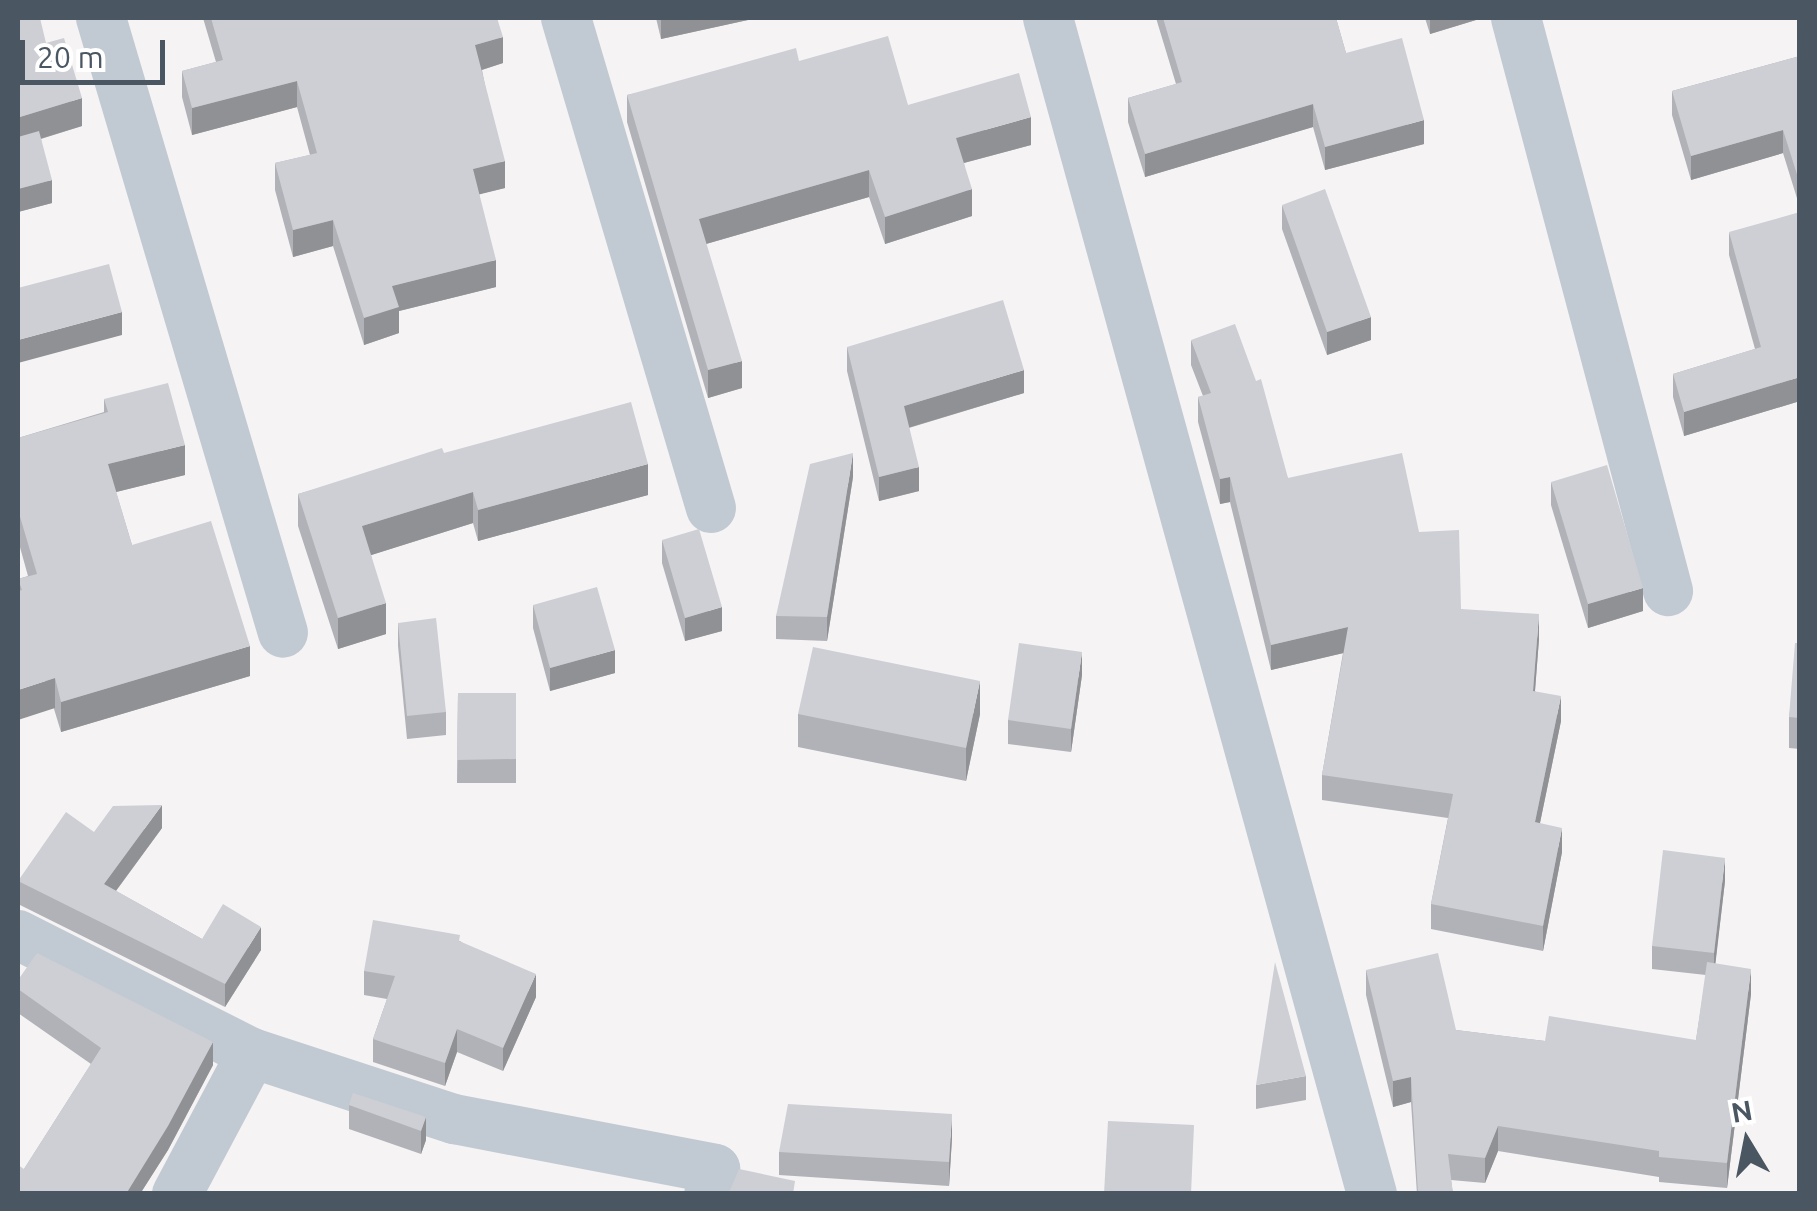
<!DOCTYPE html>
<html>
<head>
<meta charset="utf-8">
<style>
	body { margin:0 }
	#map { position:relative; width:1817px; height:1211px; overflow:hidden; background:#f5f3f3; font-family:Ubuntu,sans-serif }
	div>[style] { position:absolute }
	.minor>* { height:50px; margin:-25px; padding:0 25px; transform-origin:25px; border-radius:25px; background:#c1cad2 }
	.wall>* { inset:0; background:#b0b2b7 }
	.shaded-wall>* { inset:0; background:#909195 }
	.building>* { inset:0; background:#cdcfd5 }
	span { translate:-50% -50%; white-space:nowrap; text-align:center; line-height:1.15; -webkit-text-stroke:9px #fff; paint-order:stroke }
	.frame { position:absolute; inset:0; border:20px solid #4a5661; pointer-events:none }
	.north { position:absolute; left:1697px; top:1091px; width:100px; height:100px; -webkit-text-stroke:8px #fff; paint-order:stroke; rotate:350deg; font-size:28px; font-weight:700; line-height:40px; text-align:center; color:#4a5661 }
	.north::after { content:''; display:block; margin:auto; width:35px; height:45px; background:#4a5661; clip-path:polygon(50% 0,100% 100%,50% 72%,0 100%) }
	.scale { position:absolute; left:20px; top:40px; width:145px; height:45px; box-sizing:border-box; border:5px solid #4a5661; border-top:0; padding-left:12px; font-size:30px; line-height:35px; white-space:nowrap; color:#4a5661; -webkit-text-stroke:8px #fff; paint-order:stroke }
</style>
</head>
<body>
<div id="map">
	<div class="minor">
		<i style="left:101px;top:18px;width:641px;rotate:73.51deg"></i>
		<i style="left:566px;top:18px;width:511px;rotate:73.52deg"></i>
		<i style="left:1048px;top:18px;width:1220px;rotate:74.6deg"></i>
		<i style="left:1516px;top:18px;width:593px;rotate:75.14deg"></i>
		<i style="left:18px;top:935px;width:262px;rotate:26.8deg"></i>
		<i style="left:252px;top:1053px;width:160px;rotate:118deg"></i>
		<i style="left:252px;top:1053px;width:213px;rotate:18.1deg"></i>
		<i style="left:454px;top:1119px;width:266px;rotate:10.8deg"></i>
		<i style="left:715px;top:1169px;width:26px;rotate:103deg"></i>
	</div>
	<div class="wall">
		<i style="clip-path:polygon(18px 18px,46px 43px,82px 126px,41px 139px,52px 203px,18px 212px)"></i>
		<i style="clip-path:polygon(203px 18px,497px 18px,503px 63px,482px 70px,505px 188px,479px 194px,496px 287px,399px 311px,399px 333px,364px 345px,333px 246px,293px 257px,275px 190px,275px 163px,310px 155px,297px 107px,192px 135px,182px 97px,182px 71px,216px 62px)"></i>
		<i style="clip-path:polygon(656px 18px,757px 18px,661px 39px)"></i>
		<i style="clip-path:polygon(1156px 18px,1336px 18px,1346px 53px,1424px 144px,1325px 170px,1313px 127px,1145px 177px,1128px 122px,1128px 98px,1176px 84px)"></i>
		<i style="clip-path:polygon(1425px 18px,1476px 18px,1476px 20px,1430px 34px)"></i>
		<i style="clip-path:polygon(1800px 56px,1800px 208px,1783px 153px,1691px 180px,1672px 115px,1672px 91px)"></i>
		<i style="clip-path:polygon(799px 61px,908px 105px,1031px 145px,964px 163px,972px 216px,885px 244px,869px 197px,706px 244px,742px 388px,708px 398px,627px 122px,627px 95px)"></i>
		<i style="clip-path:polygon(1282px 205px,1371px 340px,1327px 355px,1282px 229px)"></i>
		<i style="clip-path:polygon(1729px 232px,1800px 401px,1684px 436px,1673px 397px,1673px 374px,1755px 349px,1729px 255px)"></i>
		<i style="clip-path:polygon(1191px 340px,1288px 478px,1419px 532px,1461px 609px,1539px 639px,1535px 691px,1561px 721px,1540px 823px,1562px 852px,1543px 951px,1431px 929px,1431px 904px,1448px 818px,1322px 800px,1322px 775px,1343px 653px,1271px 670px,1230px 502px,1220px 504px,1198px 422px,1198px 397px,1203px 396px,1191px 365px)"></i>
		<i style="clip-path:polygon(847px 347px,1024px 393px,909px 428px,919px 491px,879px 501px,847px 371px)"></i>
		<i style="clip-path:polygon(104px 399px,185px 475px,116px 492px,132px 545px,250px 676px,61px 732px,18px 590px,18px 579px,28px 576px,18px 540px,18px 438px,104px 412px)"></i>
		<i style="clip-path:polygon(444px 453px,648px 495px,478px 541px,473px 523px,371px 555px,386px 634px,338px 649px,298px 526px,298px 494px)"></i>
		<i style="clip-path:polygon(853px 477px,827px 641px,776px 639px,776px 616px)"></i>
		<i style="clip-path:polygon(1551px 482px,1643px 611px,1588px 628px,1551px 505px)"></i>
		<i style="clip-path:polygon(662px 540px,722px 631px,685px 641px,662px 563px)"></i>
		<i style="clip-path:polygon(533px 605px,615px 673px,550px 691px,533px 628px)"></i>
		<i style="clip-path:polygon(398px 623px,446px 712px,446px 735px,407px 739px,398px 646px)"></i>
		<i style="clip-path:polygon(1800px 643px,1800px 749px,1789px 748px,1789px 717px)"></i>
		<i style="clip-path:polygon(1082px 675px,1071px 752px,1008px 744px,1008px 720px)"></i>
		<i style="clip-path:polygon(458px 693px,516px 693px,516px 783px,457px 783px)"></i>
		<i style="clip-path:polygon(798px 714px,980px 714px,966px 781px,798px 747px)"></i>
		<i style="clip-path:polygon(162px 828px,116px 891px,202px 939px,261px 950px,225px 1007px,18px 904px,18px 881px,94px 832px)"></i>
		<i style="clip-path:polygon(1725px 881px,1715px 964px,1751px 994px,1727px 1188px,1659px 1182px,1659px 1177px,1498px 1151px,1485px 1183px,1451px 1180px,1453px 1194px,1417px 1194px,1411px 1102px,1393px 1107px,1366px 995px,1366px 970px,1456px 1030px,1545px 1041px,1696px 1040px,1706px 975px,1652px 969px,1652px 946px)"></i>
		<i style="clip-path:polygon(460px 941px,536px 997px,503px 1071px,457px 1052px,445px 1086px,373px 1062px,373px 1039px,387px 999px,364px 995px,364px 971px)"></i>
		<i style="clip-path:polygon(18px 980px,213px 1065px,168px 1150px,140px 1194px,18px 1194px,24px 1169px,91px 1064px,18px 1013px)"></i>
		<i style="clip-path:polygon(1306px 1076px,1306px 1100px,1256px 1109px,1256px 1085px)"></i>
		<i style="clip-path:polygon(349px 1105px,426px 1117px,426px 1140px,421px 1154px,349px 1129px)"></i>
		<i style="clip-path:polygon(952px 1138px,949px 1186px,779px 1175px,779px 1152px)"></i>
	</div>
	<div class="shaded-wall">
		<i style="clip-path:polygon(661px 18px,757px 18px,661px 39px)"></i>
		<i style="clip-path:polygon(1430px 18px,1476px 18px,1476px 20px,1430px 34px)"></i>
		<i style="clip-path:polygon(503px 37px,503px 63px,475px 72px,475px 45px)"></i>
		<i style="clip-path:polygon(297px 81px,297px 107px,192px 135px,192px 108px)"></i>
		<i style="clip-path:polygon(82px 98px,82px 126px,20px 145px,20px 117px)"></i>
		<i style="clip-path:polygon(1313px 104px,1313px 127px,1145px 177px,1145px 154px)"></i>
		<i style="clip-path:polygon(1031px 117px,1031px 145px,956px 165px,956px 138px)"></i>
		<i style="clip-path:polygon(1424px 120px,1424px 144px,1325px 170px,1325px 147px)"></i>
		<i style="clip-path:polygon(1783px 130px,1783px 153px,1691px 180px,1691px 156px)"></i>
		<i style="clip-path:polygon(505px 161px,505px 188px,473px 196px,473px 169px)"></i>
		<i style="clip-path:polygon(869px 170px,869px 197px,699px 246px,699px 219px)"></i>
		<i style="clip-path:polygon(52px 180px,52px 203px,18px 212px,18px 189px)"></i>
		<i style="clip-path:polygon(972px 189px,972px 216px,885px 244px,885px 217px)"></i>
		<i style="clip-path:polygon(333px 220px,333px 246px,293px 257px,293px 230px)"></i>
		<i style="clip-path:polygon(496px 260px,496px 287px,399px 311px,399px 333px,364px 345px,364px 318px,392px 286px)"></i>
		<i style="clip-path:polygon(122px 312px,122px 335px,18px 363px,18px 340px)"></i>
		<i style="clip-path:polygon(1371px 317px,1371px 340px,1327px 355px,1327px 332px)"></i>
		<i style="clip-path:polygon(742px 361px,742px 388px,708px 398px,708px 370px)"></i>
		<i style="clip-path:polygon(1024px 370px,1024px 393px,904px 429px,904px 406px)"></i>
		<i style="clip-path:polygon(1800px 377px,1800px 401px,1684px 436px,1684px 412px)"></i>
		<i style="clip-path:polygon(185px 445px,185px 475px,108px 494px,108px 464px)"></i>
		<i style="clip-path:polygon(853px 453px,853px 477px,827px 641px,827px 617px)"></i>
		<i style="clip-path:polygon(648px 464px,648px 495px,478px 541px,478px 510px)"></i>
		<i style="clip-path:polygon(919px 467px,919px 491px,879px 501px,879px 477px)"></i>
		<i style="clip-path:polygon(1230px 477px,1230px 502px,1220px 504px,1220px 479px)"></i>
		<i style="clip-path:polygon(473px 492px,473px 523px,362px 558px,362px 526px)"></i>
		<i style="clip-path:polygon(1643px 588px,1643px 611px,1588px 628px,1588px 604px)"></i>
		<i style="clip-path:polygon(386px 603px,386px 634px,338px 649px,338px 618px)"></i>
		<i style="clip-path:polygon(722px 607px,722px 631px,685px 641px,685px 618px)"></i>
		<i style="clip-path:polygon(1539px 614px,1539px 639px,1533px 716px,1533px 691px)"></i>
		<i style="clip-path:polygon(1348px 627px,1348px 652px,1271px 670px,1271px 645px)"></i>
		<i style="clip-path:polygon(250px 646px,250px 676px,61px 732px,61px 702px)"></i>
		<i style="clip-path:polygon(615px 650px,615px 673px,550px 691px,550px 668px)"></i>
		<i style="clip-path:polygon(1082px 652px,1082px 675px,1071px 752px,1071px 729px)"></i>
		<i style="clip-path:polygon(55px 678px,55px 708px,18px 720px,18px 690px)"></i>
		<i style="clip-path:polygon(980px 681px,980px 714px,966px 781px,966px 748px)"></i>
		<i style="clip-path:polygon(1561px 696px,1561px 721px,1535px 847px,1535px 822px)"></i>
		<i style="clip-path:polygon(162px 805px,162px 828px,104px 907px,104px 884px)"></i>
		<i style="clip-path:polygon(1562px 828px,1562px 852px,1543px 951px,1543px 926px)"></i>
		<i style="clip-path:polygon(1725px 858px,1725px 881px,1714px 976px,1714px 953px)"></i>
		<i style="clip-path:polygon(261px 927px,261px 950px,225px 1007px,225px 984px)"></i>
		<i style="clip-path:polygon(1751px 969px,1751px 994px,1727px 1188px,1727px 1163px)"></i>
		<i style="clip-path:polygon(536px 974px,536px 997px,503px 1071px,503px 1048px)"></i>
		<i style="clip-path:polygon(457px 1029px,457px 1052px,445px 1086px,445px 1063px)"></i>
		<i style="clip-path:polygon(213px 1042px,213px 1065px,168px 1150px,140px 1194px,126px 1194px)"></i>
		<i style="clip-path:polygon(1411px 1077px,1411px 1102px,1393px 1107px,1393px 1081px)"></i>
		<i style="clip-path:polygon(952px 1114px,952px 1138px,949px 1186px,949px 1162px)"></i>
		<i style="clip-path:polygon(426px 1117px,426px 1140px,421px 1154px,421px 1131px)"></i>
		<i style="clip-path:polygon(1498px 1126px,1498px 1151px,1485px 1183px,1485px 1158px)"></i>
	</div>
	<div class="building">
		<i style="clip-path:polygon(18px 18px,40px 18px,46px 43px,64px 38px,82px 98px,20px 117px,18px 109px)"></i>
		<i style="clip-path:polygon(211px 18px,497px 18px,503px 37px,475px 45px,505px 161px,473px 169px,496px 260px,392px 286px,399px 307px,364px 318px,333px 220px,293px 230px,275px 163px,317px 153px,297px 81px,192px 108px,182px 71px,223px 60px)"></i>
		<i style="clip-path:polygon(1163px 18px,1336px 18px,1346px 53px,1402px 38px,1424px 120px,1325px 147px,1313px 104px,1145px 154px,1128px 98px,1182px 82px)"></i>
		<i style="clip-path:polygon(888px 36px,908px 105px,1019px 73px,1031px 117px,956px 138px,972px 189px,885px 217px,869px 170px,699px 219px,742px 361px,708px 370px,627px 95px,796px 48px,799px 61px)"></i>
		<i style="clip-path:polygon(1800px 56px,1800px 184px,1783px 130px,1691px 156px,1672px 91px)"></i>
		<i style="clip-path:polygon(39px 131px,52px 180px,18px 189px,18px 137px)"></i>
		<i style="clip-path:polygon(1325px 189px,1371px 317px,1327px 332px,1282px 205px)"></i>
		<i style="clip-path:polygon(1800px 212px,1800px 377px,1684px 412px,1673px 374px,1761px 347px,1729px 232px)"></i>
		<i style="clip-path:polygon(109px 264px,122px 312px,18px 340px,18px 288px)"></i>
		<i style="clip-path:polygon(1003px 300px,1024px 370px,904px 406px,919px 467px,879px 477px,847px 347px)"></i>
		<i style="clip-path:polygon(1235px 324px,1256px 381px,1261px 379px,1288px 478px,1402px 453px,1419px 532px,1459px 530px,1461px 609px,1539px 614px,1533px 691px,1561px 696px,1535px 822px,1562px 828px,1543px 926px,1431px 904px,1453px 794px,1322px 775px,1348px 627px,1271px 645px,1230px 477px,1220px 479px,1198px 397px,1211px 393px,1191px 340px)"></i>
		<i style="clip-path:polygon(168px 383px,185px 445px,108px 464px,132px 545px,211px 521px,250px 646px,61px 702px,55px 678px,18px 690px,18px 591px,22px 590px,18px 579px,37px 574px,18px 510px,18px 438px,108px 412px,104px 399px)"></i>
		<i style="clip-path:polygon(631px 402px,648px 464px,478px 510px,473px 492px,362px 526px,386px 603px,338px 618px,298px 494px,442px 448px,444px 453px)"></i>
		<i style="clip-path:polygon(853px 453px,827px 617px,776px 616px,810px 464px)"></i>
		<i style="clip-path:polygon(1607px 465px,1643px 588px,1588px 604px,1551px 482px)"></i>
		<i style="clip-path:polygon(699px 529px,722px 607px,685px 618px,662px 540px)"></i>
		<i style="clip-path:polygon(597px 587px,615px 650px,550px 668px,533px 605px)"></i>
		<i style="clip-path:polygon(436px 618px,446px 712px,407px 716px,398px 623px)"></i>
		<i style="clip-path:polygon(1019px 643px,1082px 652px,1071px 729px,1008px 720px)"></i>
		<i style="clip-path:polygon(1795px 643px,1800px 643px,1800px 718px,1789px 717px)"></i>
		<i style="clip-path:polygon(813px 647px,980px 681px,966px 748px,798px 714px)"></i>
		<i style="clip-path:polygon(458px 693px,516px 693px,516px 759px,457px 760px)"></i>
		<i style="clip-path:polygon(162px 805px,104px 884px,202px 939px,223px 904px,261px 927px,225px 984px,18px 881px,66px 812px,94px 832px,113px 806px)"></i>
		<i style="clip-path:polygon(1663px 850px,1725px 858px,1714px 953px,1652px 946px)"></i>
		<i style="clip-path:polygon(373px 920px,460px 935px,459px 941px,536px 974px,503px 1048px,457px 1029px,445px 1063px,373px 1039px,395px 976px,364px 971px)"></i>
		<i style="clip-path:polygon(37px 953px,213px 1042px,168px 1126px,126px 1194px,18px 1194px,18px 1165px,24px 1169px,101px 1048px,18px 989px,18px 980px)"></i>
		<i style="clip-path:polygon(1438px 953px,1456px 1030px,1545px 1041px,1549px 1016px,1696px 1040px,1707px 962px,1751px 969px,1727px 1163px,1659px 1157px,1659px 1151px,1498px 1126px,1485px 1158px,1448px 1154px,1453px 1194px,1418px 1194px,1411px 1077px,1393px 1081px,1366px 970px)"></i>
		<i style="clip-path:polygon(1275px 962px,1306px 1076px,1256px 1085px)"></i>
		<i style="clip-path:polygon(353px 1093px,426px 1117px,421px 1131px,349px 1105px)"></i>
		<i style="clip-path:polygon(788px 1104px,952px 1114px,949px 1162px,779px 1152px)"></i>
		<i style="clip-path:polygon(1108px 1121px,1194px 1125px,1191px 1194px,1104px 1194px)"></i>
		<i style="clip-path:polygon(739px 1169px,795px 1181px,793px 1194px,725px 1194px,730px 1190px)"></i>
	</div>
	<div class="frame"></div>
	<div class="north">N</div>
	<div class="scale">20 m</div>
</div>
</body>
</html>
